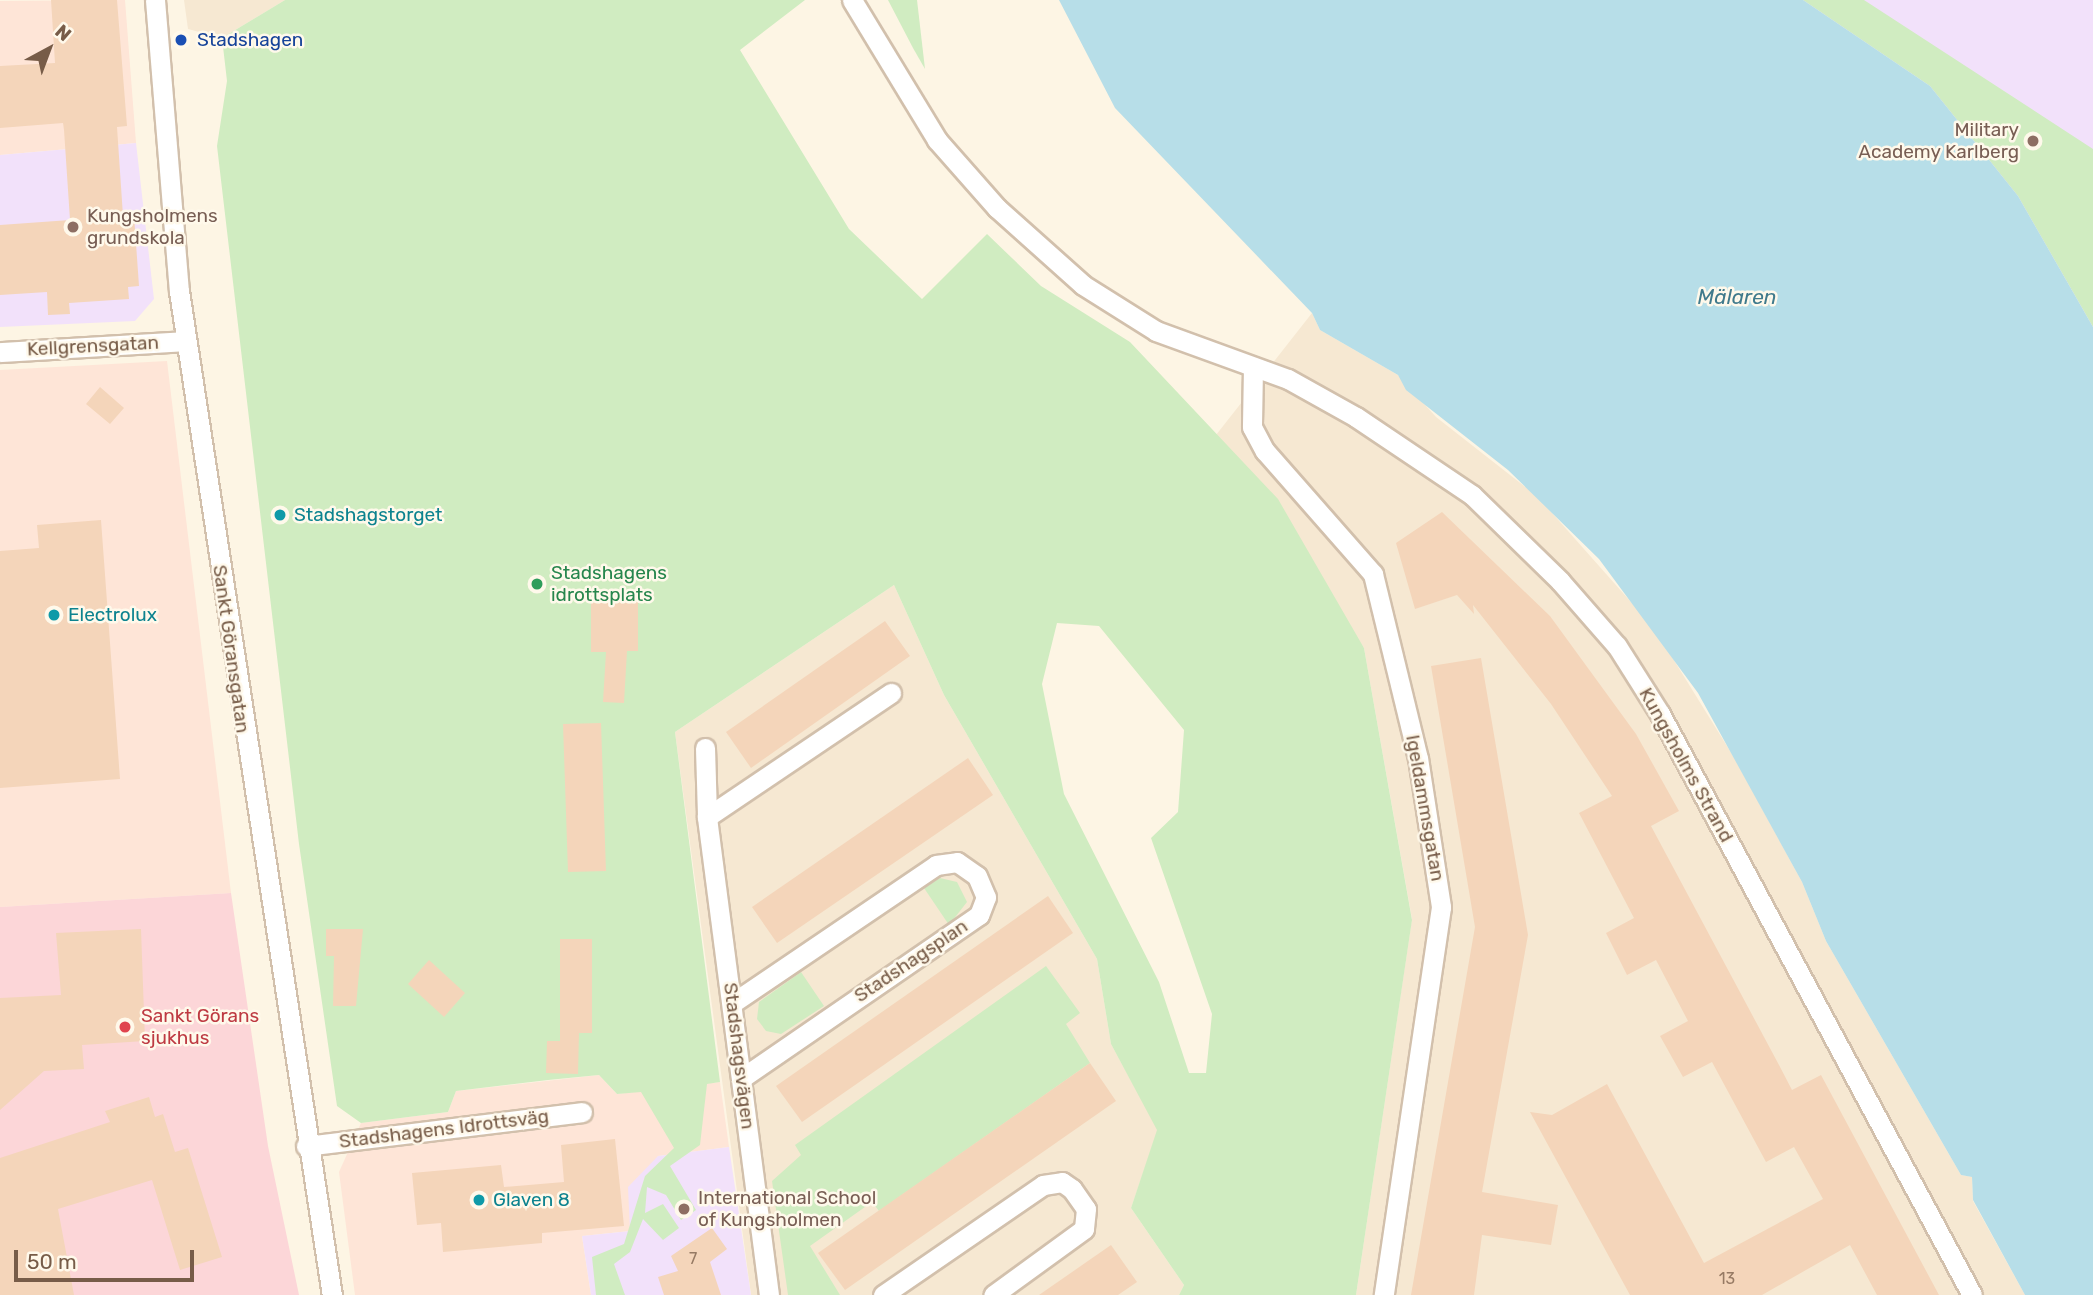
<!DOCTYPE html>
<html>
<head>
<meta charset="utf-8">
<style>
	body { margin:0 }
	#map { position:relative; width:2093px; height:1295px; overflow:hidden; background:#fdf5e4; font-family:Rubik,sans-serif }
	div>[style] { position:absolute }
	.residential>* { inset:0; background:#f6e8d2 }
	.commercial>* { inset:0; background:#fee5d7 }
	.education>* { inset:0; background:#f2e1fa }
	.medical>* { inset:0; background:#fcd6d8 }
	.green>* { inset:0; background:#d0ecc1 }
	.water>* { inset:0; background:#b7dee8 }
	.building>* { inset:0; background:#f4d5ba }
	.roads { filter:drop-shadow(2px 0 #d2c0ac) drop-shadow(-2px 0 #d2c0ac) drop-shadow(0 2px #d2c0ac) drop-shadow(0 -2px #d2c0ac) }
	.minor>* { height:19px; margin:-9.5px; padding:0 9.5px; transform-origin:9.5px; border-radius:9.5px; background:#fff }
	.dots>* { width:19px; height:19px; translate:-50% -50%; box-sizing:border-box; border:4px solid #fff9eb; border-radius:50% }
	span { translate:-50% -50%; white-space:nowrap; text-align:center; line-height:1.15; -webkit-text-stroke:5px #fff9eb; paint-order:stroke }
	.number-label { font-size:16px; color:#967a64 }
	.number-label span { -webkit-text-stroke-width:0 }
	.transit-label { font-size:19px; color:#164399 }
	.left { translate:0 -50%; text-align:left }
	.education-label { font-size:19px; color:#785e54 }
	.right { translate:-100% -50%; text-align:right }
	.street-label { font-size:19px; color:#775c48 }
	.culture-label { font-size:19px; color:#0d838f }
	.leisure-label { font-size:19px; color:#27864d }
	.health-label { font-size:19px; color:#be3a42 }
	.water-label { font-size:21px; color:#407a8c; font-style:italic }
	.north { position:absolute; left:14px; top:14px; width:70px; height:70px; -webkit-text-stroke:5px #fff9eb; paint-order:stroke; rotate:41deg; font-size:19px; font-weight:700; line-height:28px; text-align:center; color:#775c48 }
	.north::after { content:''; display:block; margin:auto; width:24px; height:32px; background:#775c48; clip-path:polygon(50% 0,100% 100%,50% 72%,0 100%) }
	.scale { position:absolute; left:14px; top:1250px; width:180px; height:32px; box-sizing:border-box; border:4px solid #775c48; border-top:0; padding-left:9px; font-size:21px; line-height:24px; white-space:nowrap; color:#775c48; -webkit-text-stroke:5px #fff9eb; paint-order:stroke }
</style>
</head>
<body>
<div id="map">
	<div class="residential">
		<i style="clip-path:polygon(184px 0,285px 0,222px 38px,188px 29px)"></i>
		<i style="clip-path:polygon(1312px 313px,1320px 330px,1398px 375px,1436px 417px,1537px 496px,1654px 628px,1735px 759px,1802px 882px,1826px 941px,1961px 1175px,1972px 1177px,1973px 1201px,2025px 1295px,1356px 1295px,1412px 919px,1364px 648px,1216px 435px)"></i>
		<i style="clip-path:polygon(894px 585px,944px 695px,1097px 959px,1111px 1044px,1158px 1130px,1131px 1208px,1184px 1285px,1179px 1295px,751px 1295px,675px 732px)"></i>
	</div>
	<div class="commercial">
		<i style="clip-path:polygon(125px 0,136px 143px,0 155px,0 1px)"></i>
		<i style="clip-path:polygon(167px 361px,231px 893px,0 907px,0 370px)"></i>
		<i style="clip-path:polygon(599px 1075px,617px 1094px,720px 1082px,729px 1147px,658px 1156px,630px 1231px,582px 1236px,591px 1295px,355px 1295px,339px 1172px,361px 1123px,448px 1112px,456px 1091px)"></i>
	</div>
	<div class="education">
		<i style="clip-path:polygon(1803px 0,2093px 0,2093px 327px,2018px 196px,1930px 86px)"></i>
		<i style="clip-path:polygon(136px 143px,154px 299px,135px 321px,0 327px,0 155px)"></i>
		<i style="clip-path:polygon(729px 1147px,751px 1295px,591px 1295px,582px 1236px,630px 1231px,628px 1187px,658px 1156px)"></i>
	</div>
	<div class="medical">
		<i style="clip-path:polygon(231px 893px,268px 1146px,299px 1295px,0 1295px,0 907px)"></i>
	</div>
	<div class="green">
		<i style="clip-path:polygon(evenodd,285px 0,805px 0,740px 50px,849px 229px,922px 299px,987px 234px,1041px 286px,1130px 342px,1278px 499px,1364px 648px,1412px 920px,1356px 1295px,1179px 1295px,1184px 1285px,1131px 1208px,1157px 1130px,1111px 1044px,1097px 959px,944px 695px,894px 585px,675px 732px,720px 1082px,707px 1084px,700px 1145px,670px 1166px,696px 1210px,681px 1220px,666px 1195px,647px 1187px,645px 1213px,663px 1204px,679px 1228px,663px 1240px,643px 1219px,630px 1252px,614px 1264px,625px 1295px,596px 1295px,592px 1257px,624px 1244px,645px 1176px,674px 1148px,641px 1092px,617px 1094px,599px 1075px,548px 1080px,456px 1091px,448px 1112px,361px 1123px,337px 1106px,299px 844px,217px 146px,227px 81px,222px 38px,285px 0,1057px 623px,1099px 626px,1184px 730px,1178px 812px,1151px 838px,1212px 1014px,1206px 1073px,1189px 1073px,1159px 982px,1064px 794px,1042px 684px,1057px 623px)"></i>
		<i style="clip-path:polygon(888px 0,917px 0,925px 69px,913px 48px)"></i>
		<i style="clip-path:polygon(1803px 0,1864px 0,2093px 149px,2093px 327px,2018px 196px,1930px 86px)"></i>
		<i style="clip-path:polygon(940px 878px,957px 882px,967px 902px,949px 925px,924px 888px)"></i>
		<i style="clip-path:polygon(1046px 966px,1080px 1013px,1066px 1024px,1090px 1063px,879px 1211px,872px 1202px,810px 1246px,840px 1295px,788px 1295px,772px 1181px,801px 1155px,795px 1145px)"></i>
		<i style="clip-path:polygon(801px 972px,824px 1006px,781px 1034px,766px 1031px,757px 1019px,759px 1002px)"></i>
	</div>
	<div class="water">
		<i style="clip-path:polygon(1059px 0,1803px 0,1930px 86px,2018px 196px,2093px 327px,2093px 1295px,2025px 1295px,1973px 1200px,1972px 1177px,1961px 1175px,1826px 941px,1802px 882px,1698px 693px,1599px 559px,1508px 470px,1406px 390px,1398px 375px,1320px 330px,1312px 313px,1115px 108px)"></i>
	</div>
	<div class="building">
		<i style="clip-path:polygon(51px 0,117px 0,127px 126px,117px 127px,123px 216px,134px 215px,139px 286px,128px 287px,129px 299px,69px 303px,70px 314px,48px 315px,47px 292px,0 295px,0 225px,70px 220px,64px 130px,63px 123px,0 128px,0 66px,55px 63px)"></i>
		<i style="clip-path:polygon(100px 387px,124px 408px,110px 424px,86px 404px)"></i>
		<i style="clip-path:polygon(1442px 512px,1550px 616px,1636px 734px,1679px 811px,1651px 826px,1779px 1065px,1792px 1090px,1821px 1075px,1939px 1295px,1877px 1295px,1850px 1245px,1762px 1295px,1630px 1295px,1530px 1112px,1552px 1115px,1607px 1084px,1704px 1263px,1823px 1199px,1794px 1147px,1766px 1162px,1712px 1062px,1683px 1077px,1660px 1036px,1688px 1021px,1656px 960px,1627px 975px,1606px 933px,1634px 918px,1579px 813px,1612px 796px,1551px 704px,1473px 605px,1474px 614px,1457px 595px,1415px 609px,1396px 543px)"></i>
		<i style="clip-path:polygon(101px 520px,120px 779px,0 788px,0 551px,39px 548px,37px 525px)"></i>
		<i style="clip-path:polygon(591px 598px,638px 598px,638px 651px,627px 651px,624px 703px,603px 702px,606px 652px,591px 652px)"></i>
		<i style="clip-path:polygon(885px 621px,910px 656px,751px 768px,726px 732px)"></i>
		<i style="clip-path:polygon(1481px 658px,1528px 935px,1482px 1192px,1558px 1205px,1551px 1245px,1482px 1235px,1474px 1295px,1411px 1295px,1475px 927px,1431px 666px)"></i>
		<i style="clip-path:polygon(601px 723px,606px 871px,568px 872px,563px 724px)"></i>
		<i style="clip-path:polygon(968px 758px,993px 795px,777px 943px,752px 907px)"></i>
		<i style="clip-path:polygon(1048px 896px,1073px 933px,802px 1122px,776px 1086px)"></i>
		<i style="clip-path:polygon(141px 929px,145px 1041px,82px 1045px,84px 1069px,44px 1071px,0 1110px,0 998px,61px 995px,56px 933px)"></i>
		<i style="clip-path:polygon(326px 929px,363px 929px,356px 1006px,333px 1006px,334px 956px,326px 956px)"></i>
		<i style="clip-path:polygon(560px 939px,592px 939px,592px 1033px,579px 1033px,578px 1074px,546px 1073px,547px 1041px,560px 1041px)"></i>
		<i style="clip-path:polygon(429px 960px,465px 993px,444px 1017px,408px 984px)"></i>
		<i style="clip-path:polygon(1090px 1063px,1116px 1101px,845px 1290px,818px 1253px)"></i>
		<i style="clip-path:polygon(149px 1097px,155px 1117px,163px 1114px,175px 1152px,188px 1148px,222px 1257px,180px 1270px,152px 1180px,58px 1209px,74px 1295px,0 1295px,0 1158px,110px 1122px,105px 1111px)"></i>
		<i style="clip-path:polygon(615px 1139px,624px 1226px,542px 1233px,542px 1243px,443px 1252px,441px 1223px,417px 1225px,412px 1173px,501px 1165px,504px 1187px,564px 1182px,561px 1145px)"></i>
		<i style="clip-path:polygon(712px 1228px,727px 1249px,710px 1262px,721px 1295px,664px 1295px,658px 1277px,678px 1271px,671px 1256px)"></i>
		<i style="clip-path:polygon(1111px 1245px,1137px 1282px,1118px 1295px,1039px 1295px)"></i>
	</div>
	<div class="roads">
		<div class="minor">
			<i style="left:155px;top:0;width:292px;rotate:85.3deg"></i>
			<i style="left:179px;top:291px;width:1016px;rotate:81.34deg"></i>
			<i style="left:852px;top:0;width:164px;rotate:58.7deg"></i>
			<i style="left:937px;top:140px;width:91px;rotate:48.6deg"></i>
			<i style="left:997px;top:208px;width:115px;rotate:41.8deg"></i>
			<i style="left:1083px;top:285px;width:86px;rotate:32.2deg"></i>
			<i style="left:1156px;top:331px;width:140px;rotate:20deg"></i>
			<i style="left:1288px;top:379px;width:78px;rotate:29.2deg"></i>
			<i style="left:1356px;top:417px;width:140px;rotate:33.9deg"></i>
			<i style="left:1472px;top:495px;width:123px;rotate:44.3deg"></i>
			<i style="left:1560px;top:581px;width:86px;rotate:48.8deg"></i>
			<i style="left:1617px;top:646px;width:80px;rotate:57.7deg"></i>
			<i style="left:1660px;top:714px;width:659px;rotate:61.76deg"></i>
			<i style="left:0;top:352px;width:186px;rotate:-3.4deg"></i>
			<i style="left:1253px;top:367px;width:60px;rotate:91deg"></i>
			<i style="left:1252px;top:427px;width:27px;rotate:62deg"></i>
			<i style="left:1265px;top:451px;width:164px;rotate:48.7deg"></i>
			<i style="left:1373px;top:574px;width:189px;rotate:76.3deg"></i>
			<i style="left:1418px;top:758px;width:151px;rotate:81.2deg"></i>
			<i style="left:1441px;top:907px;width:392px;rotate:98.4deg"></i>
			<i style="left:705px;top:748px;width:69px;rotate:88.3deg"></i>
			<i style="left:734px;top:1002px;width:244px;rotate:-34.1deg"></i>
			<i style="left:936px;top:865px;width:21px;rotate:-8deg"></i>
			<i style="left:957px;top:862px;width:24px;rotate:35deg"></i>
			<i style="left:977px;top:876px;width:23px;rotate:67deg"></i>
			<i style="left:986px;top:897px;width:19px;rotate:111deg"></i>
			<i style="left:979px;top:915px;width:286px;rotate:145.5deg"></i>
			<i style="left:306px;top:1146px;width:278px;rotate:-7deg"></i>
			<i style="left:769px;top:1295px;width:482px;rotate:-97.4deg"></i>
			<i style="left:707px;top:817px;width:222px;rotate:-34deg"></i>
			<i style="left:883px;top:1295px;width:194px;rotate:-34.5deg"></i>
			<i style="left:1043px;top:1185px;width:19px;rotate:-9deg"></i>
			<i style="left:1062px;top:1182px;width:12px;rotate:35deg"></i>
			<i style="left:1072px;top:1189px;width:24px;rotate:55deg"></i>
			<i style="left:1086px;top:1209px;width:20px;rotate:96deg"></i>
			<i style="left:1084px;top:1229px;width:112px;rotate:144deg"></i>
		</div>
	</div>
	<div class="dots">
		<i style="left:181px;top:40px;background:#1a4fb4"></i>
		<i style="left:2033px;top:141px;background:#8d6e63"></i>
		<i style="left:73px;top:227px;background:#8d6e63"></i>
		<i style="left:280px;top:515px;background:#0f9aa8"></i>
		<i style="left:537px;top:584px;background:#2e9e5b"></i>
		<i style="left:54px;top:615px;background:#0f9aa8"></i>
		<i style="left:125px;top:1027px;background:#e0444e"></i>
		<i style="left:479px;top:1200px;background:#0f9aa8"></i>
		<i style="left:684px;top:1209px;background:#8d6e63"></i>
	</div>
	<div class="number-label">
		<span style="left:693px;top:1259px">7</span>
		<span style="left:1727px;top:1279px">13</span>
	</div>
	<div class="transit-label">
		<span class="left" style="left:197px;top:40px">Stadshagen</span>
	</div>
	<div class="education-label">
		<span class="right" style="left:2019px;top:141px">Military<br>Academy Karlberg</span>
		<span class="left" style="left:87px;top:227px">Kungsholmens<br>grundskola</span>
		<span class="left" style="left:698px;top:1209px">International School<br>of Kungsholmen</span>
	</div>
	<div class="street-label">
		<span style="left:93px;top:346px;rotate:-3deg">Kellgrensgatan</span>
		<span style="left:231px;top:649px;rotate:82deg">Sankt Göransgatan</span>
		<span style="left:1686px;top:765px;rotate:61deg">Kungsholms Strand</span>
		<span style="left:1425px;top:808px;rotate:80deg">Igeldammsgatan</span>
		<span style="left:911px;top:961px;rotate:-34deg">Stadshagsplan</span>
		<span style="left:739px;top:1056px;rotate:83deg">Stadshagsvägen</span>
		<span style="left:444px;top:1129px;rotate:-7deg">Stadshagens Idrottsväg</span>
	</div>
	<div class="culture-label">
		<span class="left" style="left:294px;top:515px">Stadshagstorget</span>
		<span class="left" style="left:68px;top:615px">Electrolux</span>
		<span class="left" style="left:493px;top:1200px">Glaven 8</span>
	</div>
	<div class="leisure-label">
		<span class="left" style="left:551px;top:584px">Stadshagens<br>idrottsplats</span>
	</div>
	<div class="health-label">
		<span class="left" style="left:141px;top:1027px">Sankt Görans<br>sjukhus</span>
	</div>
	<div class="water-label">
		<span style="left:1737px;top:297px">Mälaren</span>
	</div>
	<div class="north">N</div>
	<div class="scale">50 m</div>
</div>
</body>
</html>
